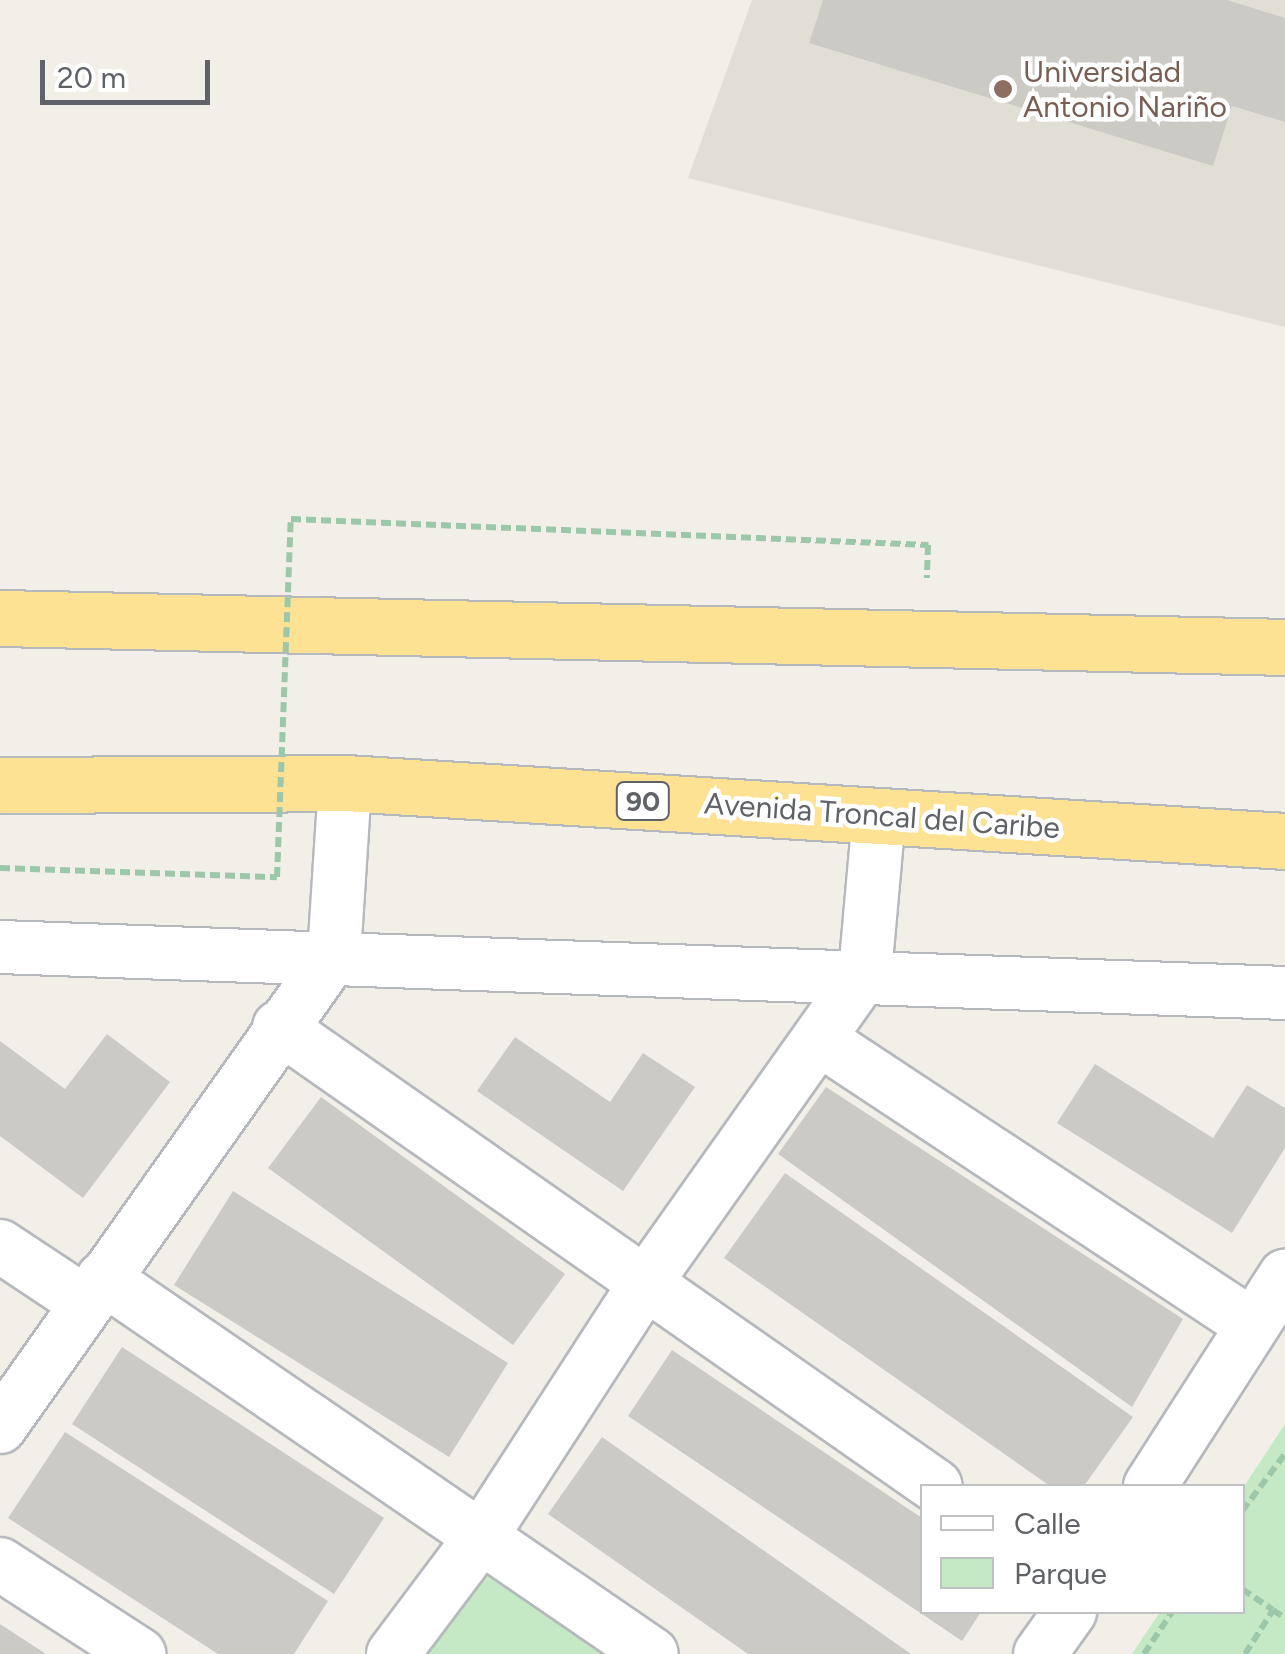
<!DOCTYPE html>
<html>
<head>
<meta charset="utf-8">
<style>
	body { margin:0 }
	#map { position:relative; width:1285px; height:1654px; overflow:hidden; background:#f1efe8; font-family:Figtree,sans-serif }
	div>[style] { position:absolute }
	.education>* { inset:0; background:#e1ded6 }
	.green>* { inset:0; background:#c5e8c5 }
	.building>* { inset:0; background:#cccac5 }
	.path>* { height:6px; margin-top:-3px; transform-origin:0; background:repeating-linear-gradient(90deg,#9cc7a9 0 10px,transparent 0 15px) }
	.roads { filter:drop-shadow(2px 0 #b5b8bc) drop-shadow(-2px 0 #b5b8bc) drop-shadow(0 2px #b5b8bc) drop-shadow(0 -2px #b5b8bc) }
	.street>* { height:52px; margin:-26px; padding:0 26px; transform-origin:26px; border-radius:26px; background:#fff }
	.highway>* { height:55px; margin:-27.5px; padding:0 27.5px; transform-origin:27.5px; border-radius:27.5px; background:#fde293 }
	.path-bridge>* { height:6px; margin-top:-3px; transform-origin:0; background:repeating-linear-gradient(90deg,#9cc7a9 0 10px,transparent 0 15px) }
	.dots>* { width:28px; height:28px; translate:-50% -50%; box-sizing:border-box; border:5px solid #fff; border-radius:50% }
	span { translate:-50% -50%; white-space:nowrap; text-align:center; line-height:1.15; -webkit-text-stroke:9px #fff; paint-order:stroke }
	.shield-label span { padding:2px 8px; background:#fff; border:2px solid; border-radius:8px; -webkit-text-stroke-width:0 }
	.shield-label { font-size:28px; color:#5f6368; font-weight:700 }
	.education-label { font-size:30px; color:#785e54 }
	.left { translate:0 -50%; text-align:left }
	.street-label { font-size:30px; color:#5f6368 }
	.legend { position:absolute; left:920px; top:1484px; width:325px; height:130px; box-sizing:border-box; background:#fff; border:2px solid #bfc1c3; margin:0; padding:12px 18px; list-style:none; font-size:30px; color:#5f6368 }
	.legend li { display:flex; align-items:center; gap:20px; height:50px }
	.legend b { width:50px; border:2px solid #bfc1c3 }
	.scale { position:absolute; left:40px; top:60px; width:170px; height:45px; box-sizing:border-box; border:5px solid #5f6368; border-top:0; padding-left:12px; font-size:30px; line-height:35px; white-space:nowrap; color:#5f6368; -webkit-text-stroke:8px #fff; paint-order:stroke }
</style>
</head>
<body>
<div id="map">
	<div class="education">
		<i style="clip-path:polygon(752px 0,1285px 0,1285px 327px,688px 178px)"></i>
	</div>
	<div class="green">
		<i style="clip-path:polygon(1285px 1424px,1285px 1654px,1132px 1654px,1160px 1612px,1242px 1612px,1243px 1488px)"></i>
		<i style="clip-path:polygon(482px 1573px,609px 1654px,429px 1654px)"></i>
	</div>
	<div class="building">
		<i style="clip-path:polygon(823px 0,1227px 0,1285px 18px,1285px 122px,1232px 106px,1213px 166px,809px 43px)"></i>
		<i style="clip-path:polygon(107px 1034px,170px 1082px,83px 1198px,0 1136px,0 1041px,65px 1089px)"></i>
		<i style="clip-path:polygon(515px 1037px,610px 1102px,643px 1053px,695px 1087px,623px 1191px,477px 1091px)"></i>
		<i style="clip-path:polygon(1095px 1064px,1213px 1138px,1247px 1085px,1285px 1108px,1285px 1148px,1232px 1233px,1057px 1123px)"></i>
		<i style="clip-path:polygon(826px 1087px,1183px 1319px,1132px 1407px,778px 1154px)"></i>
		<i style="clip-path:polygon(321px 1097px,565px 1274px,513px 1345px,268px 1168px)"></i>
		<i style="clip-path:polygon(785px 1173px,1133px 1417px,1084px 1486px,1050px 1486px,724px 1258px)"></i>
		<i style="clip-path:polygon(233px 1191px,508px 1363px,449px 1457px,174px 1285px)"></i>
		<i style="clip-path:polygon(122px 1347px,384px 1518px,334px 1594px,72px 1424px)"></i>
		<i style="clip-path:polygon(672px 1350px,922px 1518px,922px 1612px,981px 1612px,962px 1641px,628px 1416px)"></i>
		<i style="clip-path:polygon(65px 1432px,328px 1601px,294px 1654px,218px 1654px,8px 1518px)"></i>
		<i style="clip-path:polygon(602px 1437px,911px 1654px,748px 1654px,548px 1514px)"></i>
		<i style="clip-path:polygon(0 1624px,46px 1654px,0 1654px)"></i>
	</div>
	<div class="path">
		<i style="left:291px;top:519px;width:638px;rotate:2.34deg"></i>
		<i style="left:928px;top:545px;width:33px;rotate:92deg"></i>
		<i style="left:0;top:868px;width:277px;rotate:1.9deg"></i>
		<i style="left:1242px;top:1511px;width:71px;rotate:-53deg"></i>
		<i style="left:1242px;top:1589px;width:37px;rotate:34deg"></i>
		<i style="left:1144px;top:1654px;width:50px;rotate:-56.3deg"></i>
		<i style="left:1245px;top:1654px;width:52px;rotate:-57.5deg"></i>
		<i style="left:1273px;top:1610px;width:14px;rotate:34deg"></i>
	</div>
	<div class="roads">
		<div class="street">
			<i style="left:0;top:947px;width:1286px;rotate:2.05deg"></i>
			<i style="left:279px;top:1027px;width:801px;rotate:34.94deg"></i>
			<i style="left:819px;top:1039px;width:519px;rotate:33.45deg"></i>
			<i style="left:0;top:1246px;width:103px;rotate:33.5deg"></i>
			<i style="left:103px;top:1278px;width:665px;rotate:34.41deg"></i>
			<i style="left:0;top:1427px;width:578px;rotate:-54.72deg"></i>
			<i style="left:334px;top:955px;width:172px;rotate:-86.3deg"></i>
			<i style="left:1150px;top:1486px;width:250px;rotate:-57.3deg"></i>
			<i style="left:0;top:1564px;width:166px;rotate:32.9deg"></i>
			<i style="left:393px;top:1654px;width:150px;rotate:-53.1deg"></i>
			<i style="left:483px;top:1534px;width:300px;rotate:-57.1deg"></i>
			<i style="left:646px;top:1282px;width:379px;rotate:-54.7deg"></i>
			<i style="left:865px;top:973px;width:158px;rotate:-84.9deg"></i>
			<i style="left:1040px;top:1654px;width:52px;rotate:-54.5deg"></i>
		</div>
		<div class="highway">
			<i style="left:0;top:618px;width:1285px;rotate:1.29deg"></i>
			<i style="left:0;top:785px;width:345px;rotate:-0.3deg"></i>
			<i style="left:345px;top:783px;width:942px;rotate:3.53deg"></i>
		</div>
	</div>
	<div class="path-bridge">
		<i style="left:277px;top:877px;width:358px;rotate:-87.8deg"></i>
	</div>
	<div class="dots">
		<i style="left:1003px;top:89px;background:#8d6e63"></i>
	</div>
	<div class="shield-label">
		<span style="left:643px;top:801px">90</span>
	</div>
	<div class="education-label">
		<span class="left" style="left:1023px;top:89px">Universidad<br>Antonio Nariño</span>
	</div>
	<div class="street-label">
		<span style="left:882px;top:816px;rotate:4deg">Avenida Troncal del Caribe</span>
	</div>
	<ul class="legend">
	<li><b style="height:12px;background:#fff"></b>Calle</li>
	<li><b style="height:28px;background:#c5e8c5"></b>Parque</li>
	</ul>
	<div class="scale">20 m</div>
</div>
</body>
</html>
